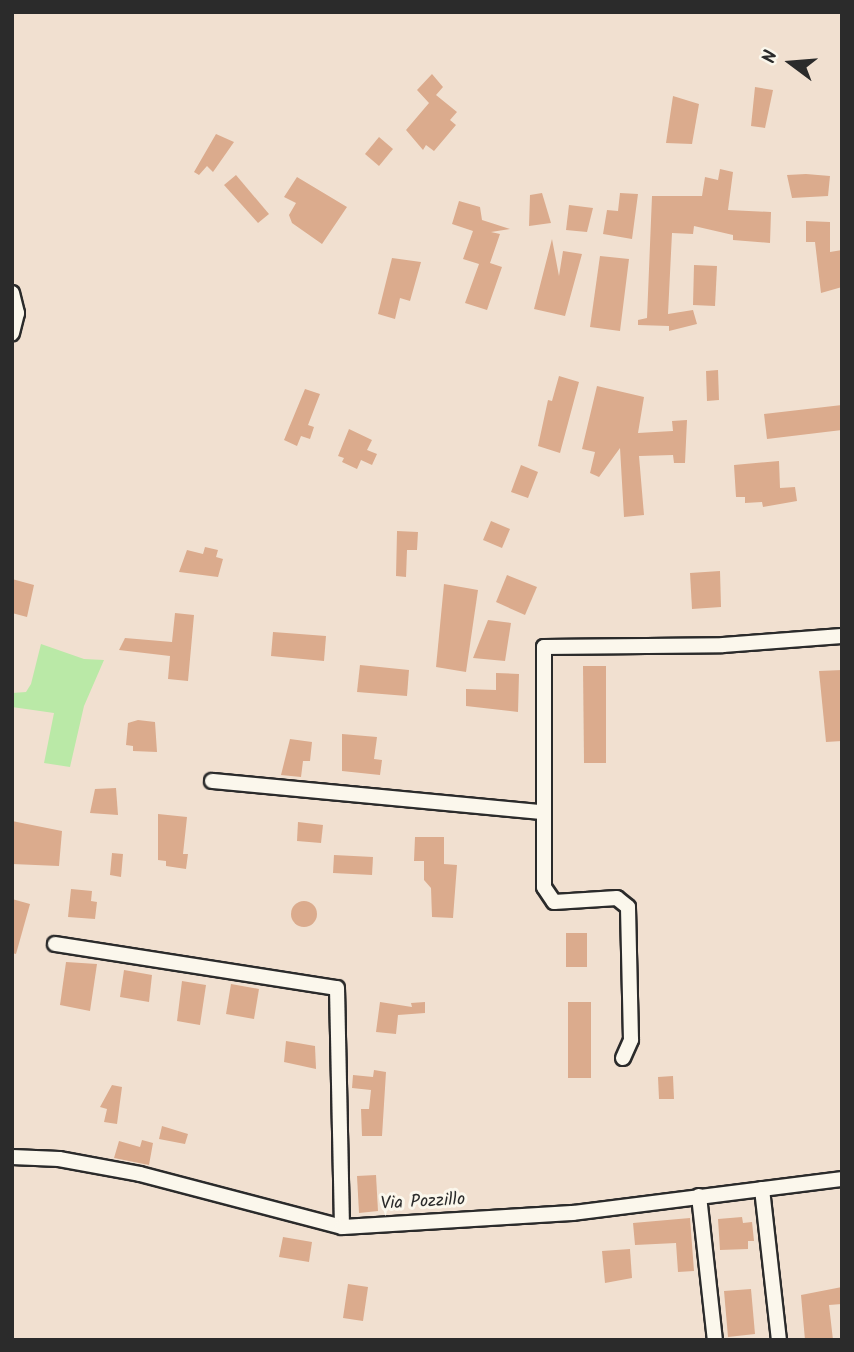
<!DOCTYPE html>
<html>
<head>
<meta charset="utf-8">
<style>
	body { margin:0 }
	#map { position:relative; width:854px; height:1352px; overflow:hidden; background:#f1e0d0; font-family:Kalam,sans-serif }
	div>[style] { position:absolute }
	.green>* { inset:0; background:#bae9a7 }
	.building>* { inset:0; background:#dbab8d }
	.round { border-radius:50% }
	.roads { filter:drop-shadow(2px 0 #2b2b2b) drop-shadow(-2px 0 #2b2b2b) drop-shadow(0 2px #2b2b2b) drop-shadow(0 -2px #2b2b2b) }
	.street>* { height:14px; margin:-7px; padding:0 7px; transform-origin:7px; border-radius:7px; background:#fbf7ec }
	span { translate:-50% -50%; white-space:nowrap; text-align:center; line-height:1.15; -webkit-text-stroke:6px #fbf7ec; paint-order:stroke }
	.street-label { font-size:18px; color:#2b2b2b }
	.frame { position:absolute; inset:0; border:14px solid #2b2b2b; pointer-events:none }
	.north { position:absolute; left:756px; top:28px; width:70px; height:70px; -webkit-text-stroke:5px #fbf7ec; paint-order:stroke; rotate:286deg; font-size:19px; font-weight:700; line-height:28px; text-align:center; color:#2b2b2b }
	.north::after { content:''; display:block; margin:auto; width:24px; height:32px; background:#2b2b2b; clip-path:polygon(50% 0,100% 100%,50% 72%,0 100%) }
</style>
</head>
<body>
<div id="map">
	<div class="green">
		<i style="clip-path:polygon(41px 644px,84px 659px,104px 660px,84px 706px,70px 767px,44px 763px,54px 713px,12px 707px,12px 693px,26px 692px,31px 684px)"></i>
	</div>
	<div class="building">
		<i style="clip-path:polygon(432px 74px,443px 87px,436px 95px,457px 112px,450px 120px,456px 125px,434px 151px,426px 145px,423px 150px,406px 130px,429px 103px,417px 90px)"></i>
		<i style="clip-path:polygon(755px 87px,773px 90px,765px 128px,751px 126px)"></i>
		<i style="clip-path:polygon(673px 96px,699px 104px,692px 144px,666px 143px)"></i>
		<i style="clip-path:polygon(216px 134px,234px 142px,213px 172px,207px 166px,199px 175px,194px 172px)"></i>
		<i style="clip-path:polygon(379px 137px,393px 149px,379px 166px,365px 154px)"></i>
		<i style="clip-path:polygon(720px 169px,733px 172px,728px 210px,771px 212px,770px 243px,733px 240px,733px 235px,694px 226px,693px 234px,672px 233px,668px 314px,693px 310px,697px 324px,669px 331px,669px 326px,638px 325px,638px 320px,647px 318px,652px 196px,702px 196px,705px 177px,718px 180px)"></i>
		<i style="clip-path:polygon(806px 174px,830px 176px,828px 196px,792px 198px,787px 175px)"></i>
		<i style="clip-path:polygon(236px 175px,269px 214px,258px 223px,224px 185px)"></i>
		<i style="clip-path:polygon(297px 177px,347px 207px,322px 244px,292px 223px,289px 215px,296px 203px,284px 197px)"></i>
		<i style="clip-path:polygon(542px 193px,551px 223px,529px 226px,530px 195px)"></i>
		<i style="clip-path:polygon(620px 193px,638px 194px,632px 239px,603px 234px,607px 210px,618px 211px)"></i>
		<i style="clip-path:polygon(459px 201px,480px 207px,482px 220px,510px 229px,491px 232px,500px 234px,490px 263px,502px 267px,487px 310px,465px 303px,479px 264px,463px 259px,473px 231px,452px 224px)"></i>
		<i style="clip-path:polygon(569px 205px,593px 208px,587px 232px,566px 230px)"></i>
		<i style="clip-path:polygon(806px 221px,830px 222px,830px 252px,842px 250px,842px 287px,821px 293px,815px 242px,806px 242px)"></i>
		<i style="clip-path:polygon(552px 239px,559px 276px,563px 251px,582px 254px,565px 316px,534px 309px)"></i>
		<i style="clip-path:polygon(600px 256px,629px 259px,620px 331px,590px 327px)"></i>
		<i style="clip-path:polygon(392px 258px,421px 262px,410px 301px,400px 298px,395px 319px,378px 314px)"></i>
		<i style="clip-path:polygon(694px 265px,717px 266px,715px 306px,693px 305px)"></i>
		<i style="clip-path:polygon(718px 370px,719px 400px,707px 401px,706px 371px)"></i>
		<i style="clip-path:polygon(559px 376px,579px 382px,560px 453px,538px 446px,548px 400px,552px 401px)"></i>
		<i style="clip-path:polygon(597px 386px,644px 397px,638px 433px,673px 431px,672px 421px,687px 420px,685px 463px,674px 463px,673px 455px,639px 456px,644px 515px,624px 517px,620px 448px,599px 477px,590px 473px,595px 452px,582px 449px)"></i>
		<i style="clip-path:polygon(305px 389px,320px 394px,308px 425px,314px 427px,310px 439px,301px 436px,297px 446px,284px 440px)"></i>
		<i style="clip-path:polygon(842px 405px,842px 430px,767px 439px,764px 414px)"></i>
		<i style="clip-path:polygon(349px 429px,372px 440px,367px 450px,377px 454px,372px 465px,361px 460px,357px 469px,342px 462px,344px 458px,338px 456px)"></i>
		<i style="clip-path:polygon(779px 461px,780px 488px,795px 487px,797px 501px,763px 507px,762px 502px,745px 503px,745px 497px,736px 497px,734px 465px)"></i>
		<i style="clip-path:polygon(521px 465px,538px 472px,528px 498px,511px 492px)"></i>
		<i style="clip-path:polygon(491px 521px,510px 529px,502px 548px,483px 540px)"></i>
		<i style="clip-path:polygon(397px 531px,418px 532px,417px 550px,407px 550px,406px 577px,396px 576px)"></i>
		<i style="clip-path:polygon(205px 547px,218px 550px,216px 557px,223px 559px,218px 577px,179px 572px,187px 550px,203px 554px)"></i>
		<i style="clip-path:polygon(720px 571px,721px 607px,692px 609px,690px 573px)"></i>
		<i style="clip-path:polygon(507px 575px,537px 587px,525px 615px,496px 602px)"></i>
		<i style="clip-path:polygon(12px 579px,34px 585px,27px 617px,12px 613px)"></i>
		<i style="clip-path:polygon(444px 584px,478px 590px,466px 672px,436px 667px)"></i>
		<i style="clip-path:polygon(175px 613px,194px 615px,188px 681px,168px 679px,170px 656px,119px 650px,125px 638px,172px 642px)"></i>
		<i style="clip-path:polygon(488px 620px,511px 623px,505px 661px,473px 658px)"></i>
		<i style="clip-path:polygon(273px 632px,326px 636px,324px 661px,271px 656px)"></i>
		<i style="clip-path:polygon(360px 665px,409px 670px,407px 696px,357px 692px)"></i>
		<i style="clip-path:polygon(583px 666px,606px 666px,606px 763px,584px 763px)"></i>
		<i style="clip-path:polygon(842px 670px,842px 741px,826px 742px,819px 671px)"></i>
		<i style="clip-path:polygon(496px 673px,519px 674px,518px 712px,466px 706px,466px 689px,496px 690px)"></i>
		<i style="clip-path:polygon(138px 720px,155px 722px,157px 752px,133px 751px,133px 746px,126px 745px,128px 723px)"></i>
		<i style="clip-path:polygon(342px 734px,377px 737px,374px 759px,382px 760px,380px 775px,342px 771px)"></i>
		<i style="clip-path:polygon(290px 739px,312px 742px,310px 761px,303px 761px,301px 777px,281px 775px)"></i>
		<i style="clip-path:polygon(116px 788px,118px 815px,90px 813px,95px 789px)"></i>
		<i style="clip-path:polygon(158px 814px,187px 817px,183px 854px,188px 854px,186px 869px,166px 866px,166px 861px,158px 860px)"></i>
		<i style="clip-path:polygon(12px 821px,62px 831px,59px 866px,12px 864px)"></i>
		<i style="clip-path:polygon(298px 822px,323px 825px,321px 843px,297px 841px)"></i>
		<i style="clip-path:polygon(415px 837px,444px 837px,444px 864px,457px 865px,453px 918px,432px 917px,431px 888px,424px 880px,424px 861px,414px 861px)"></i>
		<i style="clip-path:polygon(112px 853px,123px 854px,121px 877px,110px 875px)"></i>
		<i style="clip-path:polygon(334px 855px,373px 857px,372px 875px,333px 873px)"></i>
		<i style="clip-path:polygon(71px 889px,92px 891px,91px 901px,97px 902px,95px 919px,68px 917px)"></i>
		<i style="clip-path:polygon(12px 899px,30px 904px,16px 954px,12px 953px)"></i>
		<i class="round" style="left:291px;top:901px;width:26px;height:26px"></i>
		<i style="clip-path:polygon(566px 933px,587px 933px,587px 967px,566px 967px)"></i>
		<i style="clip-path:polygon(66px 962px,97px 964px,90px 1011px,60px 1005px)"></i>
		<i style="clip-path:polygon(124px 970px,152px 975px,149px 1002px,120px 997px)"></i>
		<i style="clip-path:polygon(182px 981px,206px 985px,200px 1025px,177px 1021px)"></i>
		<i style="clip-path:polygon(231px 984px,259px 989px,254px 1019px,226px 1014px)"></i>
		<i style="clip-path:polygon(380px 1002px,412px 1007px,411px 1003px,425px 1002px,425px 1013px,398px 1015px,396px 1034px,376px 1032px)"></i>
		<i style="clip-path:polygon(568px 1002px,591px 1002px,591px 1078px,568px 1078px)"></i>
		<i style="clip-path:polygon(286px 1041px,315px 1046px,316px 1069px,284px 1062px)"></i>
		<i style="clip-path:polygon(374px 1070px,386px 1072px,382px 1136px,362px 1136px,361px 1109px,369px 1109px,371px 1090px,352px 1088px,353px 1075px,373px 1077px)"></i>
		<i style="clip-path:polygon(673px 1076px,674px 1099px,659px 1099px,658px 1077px)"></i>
		<i style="clip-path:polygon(112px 1085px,122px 1087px,117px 1124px,104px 1122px,107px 1109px,100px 1107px)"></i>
		<i style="clip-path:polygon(162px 1126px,188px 1134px,185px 1144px,159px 1139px)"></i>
		<i style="clip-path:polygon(142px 1140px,153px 1143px,149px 1165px,114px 1158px,119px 1141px,140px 1147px)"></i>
		<i style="clip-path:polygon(376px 1175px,378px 1211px,359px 1213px,357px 1176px)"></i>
		<i style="clip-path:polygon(742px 1217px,743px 1223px,752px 1222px,754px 1241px,748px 1241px,748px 1249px,720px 1250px,718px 1219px)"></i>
		<i style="clip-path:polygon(690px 1218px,694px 1271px,678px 1272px,676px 1243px,635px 1245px,633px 1223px)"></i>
		<i style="clip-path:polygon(283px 1237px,312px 1242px,309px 1262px,279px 1257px)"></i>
		<i style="clip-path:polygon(630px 1249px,632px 1278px,605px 1283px,602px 1251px)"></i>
		<i style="clip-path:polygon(348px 1284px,368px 1287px,363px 1321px,343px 1318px)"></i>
		<i style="clip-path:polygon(842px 1287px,842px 1304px,829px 1305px,833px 1340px,805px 1340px,801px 1295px)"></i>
		<i style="clip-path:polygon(751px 1289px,755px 1334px,728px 1337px,724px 1291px)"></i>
	</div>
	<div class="roads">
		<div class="street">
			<i style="left:12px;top:293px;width:21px;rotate:76deg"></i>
			<i style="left:17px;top:313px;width:21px;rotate:104deg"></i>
			<i style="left:212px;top:781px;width:332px;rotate:5.4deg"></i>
			<i style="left:55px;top:944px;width:285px;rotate:8.9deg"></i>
			<i style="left:337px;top:988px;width:239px;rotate:88.8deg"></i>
			<i style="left:623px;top:1058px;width:20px;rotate:-66deg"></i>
			<i style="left:631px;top:1040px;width:133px;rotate:-91.3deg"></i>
			<i style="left:628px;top:907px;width:14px;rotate:-141deg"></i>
			<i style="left:617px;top:898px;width:63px;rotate:176.4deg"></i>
			<i style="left:554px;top:902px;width:18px;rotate:-124deg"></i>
			<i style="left:544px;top:887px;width:240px;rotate:-90deg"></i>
			<i style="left:544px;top:647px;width:179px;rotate:-0.6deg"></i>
			<i style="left:723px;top:645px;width:119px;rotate:-4.3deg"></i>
			<i style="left:12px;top:1157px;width:47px;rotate:2.4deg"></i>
			<i style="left:59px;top:1159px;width:82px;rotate:10.5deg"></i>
			<i style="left:140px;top:1174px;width:209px;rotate:14.7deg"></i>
			<i style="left:342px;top:1227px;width:231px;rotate:-3.5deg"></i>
			<i style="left:573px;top:1213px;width:271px;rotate:-7.2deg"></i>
			<i style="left:762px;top:1189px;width:152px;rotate:83.6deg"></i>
			<i style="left:699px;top:1196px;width:145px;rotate:83.7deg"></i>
		</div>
	</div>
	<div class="street-label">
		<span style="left:423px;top:1203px;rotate:-3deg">Via Pozzillo</span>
	</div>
	<div class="frame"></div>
	<div class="north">N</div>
</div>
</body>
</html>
